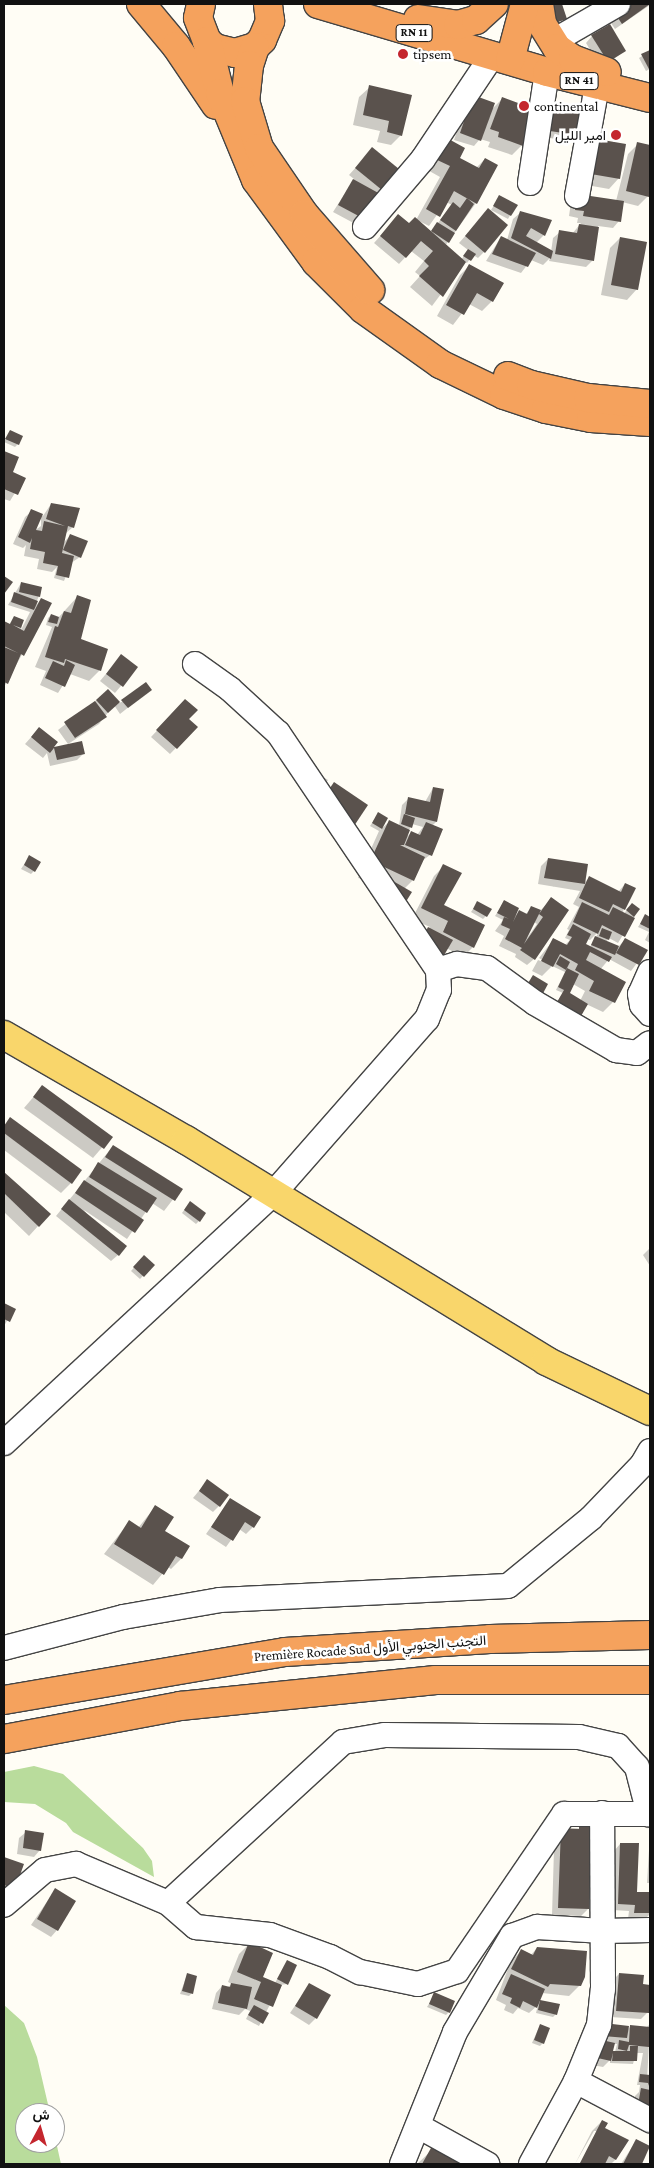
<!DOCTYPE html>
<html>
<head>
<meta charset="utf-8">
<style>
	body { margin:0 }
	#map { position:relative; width:654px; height:2168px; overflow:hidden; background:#fffdf5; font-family:"Crimson Pro",Vazirmatn,serif }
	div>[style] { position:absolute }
	.forest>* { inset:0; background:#b9dc9c }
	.shadow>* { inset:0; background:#0003 }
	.building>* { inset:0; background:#5a524d }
	.roads { filter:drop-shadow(1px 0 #444) drop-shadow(-1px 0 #444) drop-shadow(0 1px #444) drop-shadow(0 -1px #444) }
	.minor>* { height:24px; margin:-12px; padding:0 12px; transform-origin:12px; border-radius:12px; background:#fff }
	.major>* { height:28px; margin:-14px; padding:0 14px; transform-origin:14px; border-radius:14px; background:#f9d66b }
	.highway>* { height:28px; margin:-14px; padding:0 14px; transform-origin:14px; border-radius:14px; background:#f5a25d }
	.dots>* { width:14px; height:14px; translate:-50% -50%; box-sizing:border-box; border:2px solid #fff; border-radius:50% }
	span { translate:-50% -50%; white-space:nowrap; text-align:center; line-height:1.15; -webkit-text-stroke:5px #fff; paint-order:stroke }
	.shield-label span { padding:1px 4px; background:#fff; border:1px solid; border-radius:4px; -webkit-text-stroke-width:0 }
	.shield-label { font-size:12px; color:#111; font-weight:700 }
	.poi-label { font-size:14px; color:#111 }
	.left { translate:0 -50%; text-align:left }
	.right { translate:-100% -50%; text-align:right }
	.street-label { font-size:14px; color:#111 }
	.frame { position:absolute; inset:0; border:5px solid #111; pointer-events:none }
	.north { position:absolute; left:15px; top:2103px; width:50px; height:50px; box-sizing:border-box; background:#fff; border:1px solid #a0a0a0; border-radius:50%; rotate:6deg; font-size:14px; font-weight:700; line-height:20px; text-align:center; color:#111 }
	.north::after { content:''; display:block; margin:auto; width:18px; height:22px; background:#c4262e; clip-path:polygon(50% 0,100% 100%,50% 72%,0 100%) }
</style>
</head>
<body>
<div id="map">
	<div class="forest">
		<i style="clip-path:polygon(34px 1766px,63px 1774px,84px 1793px,143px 1848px,152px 1861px,154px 1877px,73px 1832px,66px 1823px,35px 1804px,4px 1802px,4px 1772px)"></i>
		<i style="clip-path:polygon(4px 2005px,24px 2023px,37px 2057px,50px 2113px,25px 2113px,25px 2143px,55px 2143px,55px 2137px,61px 2164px,4px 2164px)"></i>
	</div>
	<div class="shadow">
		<i style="clip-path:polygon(630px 4px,650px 5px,615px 29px,609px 20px)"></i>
		<i style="clip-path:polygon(592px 36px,625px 51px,601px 68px,586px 43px)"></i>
		<i style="clip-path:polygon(650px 51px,650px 69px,646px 71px,639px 58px)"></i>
		<i style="clip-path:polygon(370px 87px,401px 135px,391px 145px,377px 142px,380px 131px,353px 125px,359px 97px)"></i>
		<i style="clip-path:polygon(502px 99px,522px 145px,512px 155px,488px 147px,490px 142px,480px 139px,474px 146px,454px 140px,467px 103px,491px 110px)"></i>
		<i style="clip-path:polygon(540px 117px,576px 134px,569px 141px,537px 136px)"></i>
		<i style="clip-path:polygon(638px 144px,650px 147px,648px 196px,638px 206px,622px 202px,619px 221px,613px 228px,598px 226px,593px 260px,586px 267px,549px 261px,550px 258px,543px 265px,531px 260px,521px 273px,486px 261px,501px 237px,507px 240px,513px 219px,520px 213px,544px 235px,536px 243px,551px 252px,553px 238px,560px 232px,572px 234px,581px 223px,577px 223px,578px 218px,569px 216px,571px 202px,616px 201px,628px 154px)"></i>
		<i style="clip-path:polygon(evenodd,435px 148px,476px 168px,485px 159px,476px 203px,445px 246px,461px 260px,468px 250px,459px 243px,482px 217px,484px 252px,478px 258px,473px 255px,467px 263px,465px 262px,432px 306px,410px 287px,420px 276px,415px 272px,424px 261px,411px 251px,399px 264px,374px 243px,392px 223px,409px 225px,416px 220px,440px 177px,424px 168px,435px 148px,446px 202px,452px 205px,430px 233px,419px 221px,429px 226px,446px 202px)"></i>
		<i style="clip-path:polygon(581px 149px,619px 178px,609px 189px,575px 183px)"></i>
		<i style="clip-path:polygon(366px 156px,397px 169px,377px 194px,361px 227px,333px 212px,354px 179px,349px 175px)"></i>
		<i style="clip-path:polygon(500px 196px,516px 205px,508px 219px,491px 210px)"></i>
		<i style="clip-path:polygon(620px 238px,637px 289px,627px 300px,601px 295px,610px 248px)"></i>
		<i style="clip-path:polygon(470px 265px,492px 301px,482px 311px,469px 304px,453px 325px,437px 316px,460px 275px)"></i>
		<i style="clip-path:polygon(10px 431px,18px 444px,15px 447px,4px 442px)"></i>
		<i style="clip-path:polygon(4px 452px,17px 458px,11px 473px,24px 478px,10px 501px,4px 499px)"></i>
		<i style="clip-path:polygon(evenodd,51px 504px,73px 527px,65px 534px,63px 543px,71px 535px,80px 557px,71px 563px,64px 581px,54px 578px,57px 567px,52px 572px,37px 569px,39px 559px,24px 556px,26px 545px,23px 548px,13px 544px,25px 517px,32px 511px,43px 516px,51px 504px,41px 515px,41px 526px,34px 531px,41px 515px)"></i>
		<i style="clip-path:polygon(21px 583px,39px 596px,34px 607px,42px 599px,50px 604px,4px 687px,4px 622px,9px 625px,14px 617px,22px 621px,21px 630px,30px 612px,8px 605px)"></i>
		<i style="clip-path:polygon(78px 596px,80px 640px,107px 650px,99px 671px,89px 681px,70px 674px,58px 693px,40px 685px,46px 671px,35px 667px,52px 627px,46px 625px,48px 618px,51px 615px,58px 618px)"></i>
		<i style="clip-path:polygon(121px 656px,136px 668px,115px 693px,100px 681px)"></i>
		<i style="clip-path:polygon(150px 690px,120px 714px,114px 705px,99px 724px,68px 744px,58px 730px,108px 691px,119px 703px)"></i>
		<i style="clip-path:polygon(185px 701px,187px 719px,196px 727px,170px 754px,151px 737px)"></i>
		<i style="clip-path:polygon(33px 735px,51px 749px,81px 743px,84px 753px,77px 760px,50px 766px,47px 753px,43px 758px,25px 744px)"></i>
		<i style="clip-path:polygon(315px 772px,328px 780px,326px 783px)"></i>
		<i style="clip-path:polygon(evenodd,433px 788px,436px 822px,432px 826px,430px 855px,422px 861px,413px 880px,404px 889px,358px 878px,379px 831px,370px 826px,376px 817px,386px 818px,380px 830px,389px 822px,399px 826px,402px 805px,408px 799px,425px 802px,433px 788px,412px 824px,423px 827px,417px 835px,411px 833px,405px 838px,412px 824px)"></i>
		<i style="clip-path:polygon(29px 857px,34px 871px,31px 874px,21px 869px)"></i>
		<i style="clip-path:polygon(evenodd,548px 859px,584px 883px,589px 878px,618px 892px,625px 884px,623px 915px,629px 907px,638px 910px,618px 943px,609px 938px,606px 942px,618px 947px,626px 939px,646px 951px,631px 971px,609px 959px,600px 970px,613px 1002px,603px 1012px,586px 1004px,548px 1016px,563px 993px,556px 990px,565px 972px,552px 966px,542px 976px,532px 971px,538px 960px,551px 965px,539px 958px,554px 939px,565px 945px,570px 940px,565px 938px,569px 930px,567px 929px,579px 907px,573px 904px,580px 891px,538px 884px,541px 866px,548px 859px,600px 930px,590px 947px,584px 944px,587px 939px,590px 940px,600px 930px,548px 859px,573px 984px,585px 991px,580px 1001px,568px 994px,573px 984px)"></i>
		<i style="clip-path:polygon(444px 866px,442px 905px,473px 947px,463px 957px,422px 935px,430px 927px,412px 919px,434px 876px)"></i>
		<i style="clip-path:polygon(evenodd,551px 899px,534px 959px,527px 965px,515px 957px,516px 954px,499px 946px,504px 936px,495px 931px,503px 920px,495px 916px,504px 902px,513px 918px,519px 912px,525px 915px,532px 907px,540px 911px,551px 899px,534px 922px,537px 924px,527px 938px,526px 938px,534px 922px)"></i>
		<i style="clip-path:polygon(477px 903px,486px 916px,483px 919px,471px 912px)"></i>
		<i style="clip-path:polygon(645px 916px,650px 918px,650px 943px,645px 940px,649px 932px,638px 927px)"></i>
		<i style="clip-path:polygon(42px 1087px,111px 1137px,93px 1158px,24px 1108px)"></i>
		<i style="clip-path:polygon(11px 1119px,71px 1183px,61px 1193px,4px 1150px,4px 1126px)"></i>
		<i style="clip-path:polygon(113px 1146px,181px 1189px,164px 1211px,152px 1203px,127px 1239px,84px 1210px,118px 1255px,111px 1261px,56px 1216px)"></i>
		<i style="clip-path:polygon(4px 1173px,49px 1214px,29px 1236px,4px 1212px)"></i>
		<i style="clip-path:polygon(187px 1206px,199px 1221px,196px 1224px,182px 1213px)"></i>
		<i style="clip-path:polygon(650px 1248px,650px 1266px,643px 1255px)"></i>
		<i style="clip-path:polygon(144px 1256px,153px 1265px,140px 1279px,131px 1271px)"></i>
		<i style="clip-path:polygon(4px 1305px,14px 1309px,4px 1326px)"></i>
		<i style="clip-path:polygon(207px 1481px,219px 1506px,213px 1512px,193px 1498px)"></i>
		<i style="clip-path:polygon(231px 1499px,253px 1527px,246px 1534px,239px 1529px,226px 1547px,206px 1534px)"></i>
		<i style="clip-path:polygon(155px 1507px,164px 1531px,188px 1546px,181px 1559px,171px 1569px,168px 1567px,153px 1585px,104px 1554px,129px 1522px,138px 1528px)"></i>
		<i style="clip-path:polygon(595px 1827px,590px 1845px,588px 1909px,581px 1916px,552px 1915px,554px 1849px,560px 1844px,561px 1830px)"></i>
		<i style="clip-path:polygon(26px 1832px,40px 1850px,34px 1857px,17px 1854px,19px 1838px)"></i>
		<i style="clip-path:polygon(650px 1833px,650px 1883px,647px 1883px)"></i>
		<i style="clip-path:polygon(620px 1844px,636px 1893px,650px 1893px,650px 1914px,644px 1920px,628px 1919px,629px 1911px,612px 1910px,614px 1851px)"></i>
		<i style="clip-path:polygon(4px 1858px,22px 1865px,4px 1899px)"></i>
		<i style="clip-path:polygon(55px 1890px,57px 1930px,51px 1937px,31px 1925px)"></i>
		<i style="clip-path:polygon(249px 1944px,262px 1978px,275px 1983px,287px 1961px,287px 1984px,280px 1985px,259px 2026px,246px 2019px,250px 2011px,245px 2009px,239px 2015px,212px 2009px,216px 1993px,222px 1986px,228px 1987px,232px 1984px,228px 1982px,239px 1954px)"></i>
		<i style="clip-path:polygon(537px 1948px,580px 1985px,569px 1996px,542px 1993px,536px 2005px,541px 2001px,556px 2014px,553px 2017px,536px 2013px,538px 2005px,529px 2013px,518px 2008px,513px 2014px,504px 2010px,506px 2005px,496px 2000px,511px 1961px,521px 1951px,530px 1956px)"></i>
		<i style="clip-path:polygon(619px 1974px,648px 2012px,641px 2019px,610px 2017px,612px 1981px)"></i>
		<i style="clip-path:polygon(187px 1975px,192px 1993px,189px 1996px,180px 1994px)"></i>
		<i style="clip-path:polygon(310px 1984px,316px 2018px,309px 2025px,290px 2013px)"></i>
		<i style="clip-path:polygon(435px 1994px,449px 2012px,446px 2015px,427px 2007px)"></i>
		<i style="clip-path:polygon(evenodd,650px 2024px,647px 2081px,650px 2078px,650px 2112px,631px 2116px,635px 2096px,639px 2092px,640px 2085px,637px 2085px,643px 2053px,636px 2053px,633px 2064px,610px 2063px,610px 2060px,603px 2067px,587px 2064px,598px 2031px,627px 2030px,631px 2026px,646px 2028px,650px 2024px,614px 2044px,617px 2044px,615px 2052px,622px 2053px,611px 2055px,614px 2044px)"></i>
		<i style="clip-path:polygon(540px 2025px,543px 2043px,540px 2046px,532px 2043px)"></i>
		<i style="clip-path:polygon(602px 2121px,616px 2159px,611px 2164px,580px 2164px,597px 2131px,594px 2131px,575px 2164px,592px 2131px)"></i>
		<i style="clip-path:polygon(636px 2141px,649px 2147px,640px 2164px,621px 2164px)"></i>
		<i style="clip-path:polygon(432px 2150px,465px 2164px,417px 2164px)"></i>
	</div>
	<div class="building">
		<i style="clip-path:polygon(562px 4px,567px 19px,555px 23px,549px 6px)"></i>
		<i style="clip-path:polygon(627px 4px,650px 4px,622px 24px,614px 12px)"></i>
		<i style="clip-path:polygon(610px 24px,626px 51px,608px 62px,591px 35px)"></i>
		<i style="clip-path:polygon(650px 50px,650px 71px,641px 54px)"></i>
		<i style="clip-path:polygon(369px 85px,412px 95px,402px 136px,387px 132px,389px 121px,363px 115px)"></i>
		<i style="clip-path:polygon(473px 95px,495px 103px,481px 141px,460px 133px)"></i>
		<i style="clip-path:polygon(502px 97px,537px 110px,523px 146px,498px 137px,499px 132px,490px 129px)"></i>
		<i style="clip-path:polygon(546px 109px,580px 114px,577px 135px,543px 130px)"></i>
		<i style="clip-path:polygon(445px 137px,465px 148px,460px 158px,479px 168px,485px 158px,498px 165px,477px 204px,454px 191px,440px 217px,426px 209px,450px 166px,433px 158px)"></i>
		<i style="clip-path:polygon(591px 138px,626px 144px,620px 179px,585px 173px)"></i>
		<i style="clip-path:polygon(637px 142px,650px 145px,649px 197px,626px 191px)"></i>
		<i style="clip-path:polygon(372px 147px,399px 169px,382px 190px,355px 168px)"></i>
		<i style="clip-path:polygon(353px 179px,382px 195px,368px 221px,338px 205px)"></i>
		<i style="clip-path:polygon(577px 194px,624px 201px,621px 222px,583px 216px,584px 211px,575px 210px)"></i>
		<i style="clip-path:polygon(499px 195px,518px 205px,511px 216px,493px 206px)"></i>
		<i style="clip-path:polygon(467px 198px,474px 204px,456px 231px,440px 220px,453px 202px,460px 208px)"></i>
		<i style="clip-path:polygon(488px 208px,508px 225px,485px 253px,465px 236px)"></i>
		<i style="clip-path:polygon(520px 211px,552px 220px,545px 236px,531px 228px,526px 236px,553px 251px,551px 259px,511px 238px)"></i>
		<i style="clip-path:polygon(398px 214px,409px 223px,415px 217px,466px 262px,443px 297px,419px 276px,429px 266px,424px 261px,433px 251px,421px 241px,406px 258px,380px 236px)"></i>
		<i style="clip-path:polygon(437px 222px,455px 233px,449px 243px,431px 231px)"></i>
		<i style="clip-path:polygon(579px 224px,599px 227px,594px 261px,555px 254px,559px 230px,577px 233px)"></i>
		<i style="clip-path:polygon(501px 236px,536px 253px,528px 267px,492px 254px)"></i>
		<i style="clip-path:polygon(620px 237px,647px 242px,638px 290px,611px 285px)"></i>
		<i style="clip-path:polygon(468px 249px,476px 254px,471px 261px,463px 256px)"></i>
		<i style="clip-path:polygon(469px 264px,504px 283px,493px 302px,477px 293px,464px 315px,446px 305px)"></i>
		<i style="clip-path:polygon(10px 430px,23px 436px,19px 445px,5px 439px)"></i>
		<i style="clip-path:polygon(4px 451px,19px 457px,13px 472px,26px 478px,18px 495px,4px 489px)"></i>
		<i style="clip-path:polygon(51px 503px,80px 508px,74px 528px,68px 526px,62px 553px,74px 556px,69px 578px,56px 575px,58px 566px,43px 563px,45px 552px,30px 549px,32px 538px,30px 543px,18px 537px,31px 509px,43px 514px,36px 530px,42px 531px,44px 521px,65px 526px,46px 519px)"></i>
		<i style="clip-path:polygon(70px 534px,88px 541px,81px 558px,63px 550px)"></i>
		<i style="clip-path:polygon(4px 576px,13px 582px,4px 594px)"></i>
		<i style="clip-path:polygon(21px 582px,42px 587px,40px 597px,19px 592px)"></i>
		<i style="clip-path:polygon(14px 592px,38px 601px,34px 610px,11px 602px)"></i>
		<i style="clip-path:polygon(77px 595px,91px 600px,81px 639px,108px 649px,101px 671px,65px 659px,64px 663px,45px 657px,55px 626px,58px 627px,64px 611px,71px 613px)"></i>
		<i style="clip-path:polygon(41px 598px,52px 603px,24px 656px,21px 654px,8px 684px,4px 682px,4px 647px,18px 653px,4px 646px,4px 621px,10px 624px,14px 616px,24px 620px,21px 628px,13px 625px,24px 631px)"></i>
		<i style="clip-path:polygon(51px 614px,59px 617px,57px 624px,48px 622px)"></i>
		<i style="clip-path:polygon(121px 654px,138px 667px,123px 687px,106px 674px)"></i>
		<i style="clip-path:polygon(66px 660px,75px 665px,65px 687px,45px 678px,53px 661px,64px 666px)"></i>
		<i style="clip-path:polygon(146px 682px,152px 690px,128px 708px,121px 700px)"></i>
		<i style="clip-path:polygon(108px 689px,120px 702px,108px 713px,96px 700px)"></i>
		<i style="clip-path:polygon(185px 699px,198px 710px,189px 719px,198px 727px,177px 749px,156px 730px)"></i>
		<i style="clip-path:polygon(95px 701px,107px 717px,75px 738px,64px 722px)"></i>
		<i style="clip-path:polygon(39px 727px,58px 742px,54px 747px,82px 741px,85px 754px,57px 760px,54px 748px,50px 753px,31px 737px)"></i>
		<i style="clip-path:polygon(334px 782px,368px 805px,354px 826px,320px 803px)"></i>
		<i style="clip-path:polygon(433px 787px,444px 789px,437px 822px,405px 814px,408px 797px,430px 802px)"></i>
		<i style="clip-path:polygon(378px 812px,388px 818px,382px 829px,372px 823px)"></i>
		<i style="clip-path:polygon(404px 814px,415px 818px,412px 828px,401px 824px)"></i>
		<i style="clip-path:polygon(389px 820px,410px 830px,404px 845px,400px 845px,425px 857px,414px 881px,380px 865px,367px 868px)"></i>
		<i style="clip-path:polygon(426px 822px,443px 829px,432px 856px,405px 845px,411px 831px,420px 835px)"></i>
		<i style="clip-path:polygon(29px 855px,41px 862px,35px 872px,24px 865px)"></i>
		<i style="clip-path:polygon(548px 858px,588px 864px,585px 884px,544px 878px)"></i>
		<i style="clip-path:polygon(443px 864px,462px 873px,444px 905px,485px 925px,474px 948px,443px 932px,448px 921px,421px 908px)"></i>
		<i style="clip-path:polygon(589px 876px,621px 892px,625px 883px,636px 888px,625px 910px,613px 904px,609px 912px,579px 898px)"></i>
		<i style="clip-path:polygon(393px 881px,412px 892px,402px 908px,386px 891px)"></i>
		<i style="clip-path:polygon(551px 897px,569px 910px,535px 960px,520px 950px,522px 948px,505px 939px,510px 929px,501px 925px,504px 917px,509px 919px,497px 913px,504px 900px,519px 908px,513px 922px,519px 910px,527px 914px,531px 906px,541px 910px,524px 944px,543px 917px,539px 914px)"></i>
		<i style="clip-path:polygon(477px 901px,492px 909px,487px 917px,473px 909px)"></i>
		<i style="clip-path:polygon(582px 902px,609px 915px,613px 907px,635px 918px,625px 937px,602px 925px,598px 934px,573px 922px)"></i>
		<i style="clip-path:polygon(632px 903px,640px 909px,634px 917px,626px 910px)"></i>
		<i style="clip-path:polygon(645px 914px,650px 917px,650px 929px,640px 924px)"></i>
		<i style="clip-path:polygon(573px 924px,591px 934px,586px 944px,612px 957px,609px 962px,590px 952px,586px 960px,626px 982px,615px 1003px,589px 991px,594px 981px,575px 970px,578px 964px,560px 954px,553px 967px,541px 961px,553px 938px,567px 945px,572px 937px,567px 935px)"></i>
		<i style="clip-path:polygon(428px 927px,453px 940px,443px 957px,419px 944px)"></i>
		<i style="clip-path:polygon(602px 928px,612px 932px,609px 940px,599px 936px)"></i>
		<i style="clip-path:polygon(595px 936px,619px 946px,615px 955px,591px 945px)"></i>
		<i style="clip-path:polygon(625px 938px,648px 950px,639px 965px,616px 953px)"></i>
		<i style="clip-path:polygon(560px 956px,570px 962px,566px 970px,556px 964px)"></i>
		<i style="clip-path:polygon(567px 968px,579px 974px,570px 993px,588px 1004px,577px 1023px,553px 1009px,564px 990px,558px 987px)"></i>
		<i style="clip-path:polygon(533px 975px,548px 984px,541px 997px,525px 988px)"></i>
		<i style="clip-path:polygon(42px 1085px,113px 1137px,104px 1149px,33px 1097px)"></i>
		<i style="clip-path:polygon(10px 1117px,82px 1170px,72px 1184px,4px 1133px,4px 1126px)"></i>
		<i style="clip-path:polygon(113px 1145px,183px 1189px,175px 1201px,105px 1157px)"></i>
		<i style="clip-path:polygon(98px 1162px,157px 1198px,147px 1213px,89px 1177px)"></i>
		<i style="clip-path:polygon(4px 1172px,51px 1214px,39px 1227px,4px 1193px)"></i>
		<i style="clip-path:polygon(84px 1180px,144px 1220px,135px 1233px,75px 1193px)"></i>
		<i style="clip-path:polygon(69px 1199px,127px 1246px,119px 1256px,61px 1209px)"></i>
		<i style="clip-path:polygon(190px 1201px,206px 1213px,200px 1222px,184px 1210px)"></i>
		<i style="clip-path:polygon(144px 1255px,155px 1265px,144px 1277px,133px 1267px)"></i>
		<i style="clip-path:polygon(4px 1303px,16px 1309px,10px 1322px,4px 1319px)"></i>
		<i style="clip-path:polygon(207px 1479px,229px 1495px,220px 1507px,199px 1491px)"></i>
		<i style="clip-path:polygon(230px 1498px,261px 1517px,254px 1528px,245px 1522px,233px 1541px,211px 1527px)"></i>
		<i style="clip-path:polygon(155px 1505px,174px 1517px,165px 1531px,190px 1546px,182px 1559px,176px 1556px,164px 1575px,114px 1544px,129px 1520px,141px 1528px)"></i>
		<i style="clip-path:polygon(579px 1825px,597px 1826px,591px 1842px,589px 1909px,558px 1908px,561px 1828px,579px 1829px)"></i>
		<i style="clip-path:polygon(25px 1830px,44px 1833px,41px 1851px,23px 1848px)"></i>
		<i style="clip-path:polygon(620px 1843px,639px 1843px,637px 1892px,650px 1892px,650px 1913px,634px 1913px,635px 1905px,618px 1904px)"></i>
		<i style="clip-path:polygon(4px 1857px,24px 1864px,15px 1889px,4px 1885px)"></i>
		<i style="clip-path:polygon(55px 1888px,76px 1901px,58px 1931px,37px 1919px)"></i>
		<i style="clip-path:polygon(249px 1942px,273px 1953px,263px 1977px,282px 1985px,273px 2007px,254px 1999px,261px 1982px,237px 1972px)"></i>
		<i style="clip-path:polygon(537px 1947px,587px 1951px,585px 1977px,581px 1986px,550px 1984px,548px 1987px,511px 1969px,521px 1949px,533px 1955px)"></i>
		<i style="clip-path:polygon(287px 1960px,297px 1965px,288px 1985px,277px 1979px)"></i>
		<i style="clip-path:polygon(187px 1973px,197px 1976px,193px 1994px,182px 1991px)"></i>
		<i style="clip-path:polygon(619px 1973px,644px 1975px,643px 1984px,650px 1985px,649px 2013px,616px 2011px)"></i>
		<i style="clip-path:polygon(511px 1974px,545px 1989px,537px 2008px,523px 2001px,520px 2008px,510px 2003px,512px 1998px,502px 1994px)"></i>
		<i style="clip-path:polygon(231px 1983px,252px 1987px,247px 2009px,218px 2003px,222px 1985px,230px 1987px)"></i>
		<i style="clip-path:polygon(309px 1983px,331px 1995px,317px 2019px,295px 2006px)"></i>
		<i style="clip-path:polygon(434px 1992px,455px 2001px,450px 2013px,429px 2004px)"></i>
		<i style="clip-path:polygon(540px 2000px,560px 2004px,557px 2015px,538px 2010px)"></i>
		<i style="clip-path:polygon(254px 2005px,269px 2013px,263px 2024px,248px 2015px)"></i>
		<i style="clip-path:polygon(604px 2023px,629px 2026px,627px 2038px,603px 2036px)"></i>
		<i style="clip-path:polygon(540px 2024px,550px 2028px,544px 2044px,534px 2040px)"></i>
		<i style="clip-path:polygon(630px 2025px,650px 2027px,649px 2047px,629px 2045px,627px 2051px,618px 2049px,619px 2040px,629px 2042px)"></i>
		<i style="clip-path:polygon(597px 2039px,615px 2043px,613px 2051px,630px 2051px,630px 2046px,638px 2046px,637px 2061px,612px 2061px,613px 2053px,611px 2061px,593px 2057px)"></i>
		<i style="clip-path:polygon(640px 2074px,650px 2075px,650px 2089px,648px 2083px,639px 2082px)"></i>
		<i style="clip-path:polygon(641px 2088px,650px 2090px,650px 2112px,637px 2110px)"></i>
		<i style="clip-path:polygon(602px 2120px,608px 2123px,605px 2128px,629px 2140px,616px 2160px,609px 2156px,605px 2164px,582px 2164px,580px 2163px)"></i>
		<i style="clip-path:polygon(636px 2139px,650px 2146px,642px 2164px,623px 2164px)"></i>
		<i style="clip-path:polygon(431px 2148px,439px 2148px,468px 2164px,422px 2164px)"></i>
	</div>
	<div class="roads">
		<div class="minor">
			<i style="left:552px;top:42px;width:76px;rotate:-29.9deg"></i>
			<i style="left:530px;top:183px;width:112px;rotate:-81.3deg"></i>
			<i style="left:577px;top:196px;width:112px;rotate:-79.7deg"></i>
			<i style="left:365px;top:227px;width:89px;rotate:-49.5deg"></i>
			<i style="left:423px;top:159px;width:124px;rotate:-56.2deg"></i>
			<i style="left:438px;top:970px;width:20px;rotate:-18deg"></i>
			<i style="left:457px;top:964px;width:30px;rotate:8deg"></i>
			<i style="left:487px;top:968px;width:59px;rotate:36.1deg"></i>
			<i style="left:535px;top:1003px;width:94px;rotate:30.1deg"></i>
			<i style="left:616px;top:1050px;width:21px;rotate:8deg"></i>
			<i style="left:637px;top:1053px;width:16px;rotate:-38deg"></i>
			<i style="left:650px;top:972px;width:24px;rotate:114deg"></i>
			<i style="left:640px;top:994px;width:11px;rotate:80deg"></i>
			<i style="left:642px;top:1005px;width:12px;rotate:48deg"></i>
			<i style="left:4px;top:1443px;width:367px;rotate:-42.8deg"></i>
			<i style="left:273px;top:1194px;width:233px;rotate:-48.7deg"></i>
			<i style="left:427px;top:1019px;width:31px;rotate:-68deg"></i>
			<i style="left:439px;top:990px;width:20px;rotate:-93deg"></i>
			<i style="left:438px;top:970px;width:286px;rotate:-124deg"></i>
			<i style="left:278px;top:733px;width:65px;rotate:-137.5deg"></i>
			<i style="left:230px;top:689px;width:43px;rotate:-144.5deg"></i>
			<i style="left:4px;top:1648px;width:123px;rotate:-14.6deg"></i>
			<i style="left:123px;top:1617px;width:98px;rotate:-9.9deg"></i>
			<i style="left:220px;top:1600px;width:288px;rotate:-2.8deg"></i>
			<i style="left:508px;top:1586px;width:107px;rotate:-39.3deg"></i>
			<i style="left:591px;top:1518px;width:74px;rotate:-46.1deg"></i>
			<i style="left:642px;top:1465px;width:16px;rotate:-60deg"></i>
			<i style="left:168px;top:1903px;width:238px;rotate:-42.6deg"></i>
			<i style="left:343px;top:1742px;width:43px;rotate:-9.5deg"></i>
			<i style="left:385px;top:1735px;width:194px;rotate:0.6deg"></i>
			<i style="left:579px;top:1737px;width:40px;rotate:13deg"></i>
			<i style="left:618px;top:1746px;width:28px;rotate:48deg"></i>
			<i style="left:637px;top:1767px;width:49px;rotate:75.7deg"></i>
			<i style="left:4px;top:1905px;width:54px;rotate:-40.5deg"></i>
			<i style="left:45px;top:1870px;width:32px;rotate:-11deg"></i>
			<i style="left:76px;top:1864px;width:100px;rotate:23deg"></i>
			<i style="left:168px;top:1903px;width:37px;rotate:41deg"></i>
			<i style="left:196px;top:1927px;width:74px;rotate:6.2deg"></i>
			<i style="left:270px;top:1935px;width:64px;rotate:20.1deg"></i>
			<i style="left:330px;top:1957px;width:34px;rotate:27deg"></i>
			<i style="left:360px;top:1972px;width:59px;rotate:11.7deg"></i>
			<i style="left:418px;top:1984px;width:41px;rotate:-18.4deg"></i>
			<i style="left:457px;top:1971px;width:190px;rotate:-55.7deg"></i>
			<i style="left:564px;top:1814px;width:86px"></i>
			<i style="left:576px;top:2081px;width:84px;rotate:27.8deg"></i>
			<i style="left:420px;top:2127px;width:77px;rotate:28.9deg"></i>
			<i style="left:402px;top:2164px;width:142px;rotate:-68.1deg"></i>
			<i style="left:455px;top:2032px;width:112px;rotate:-59.3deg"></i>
			<i style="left:512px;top:1936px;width:27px;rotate:-20deg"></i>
			<i style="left:537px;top:1927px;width:66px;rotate:3.5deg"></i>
			<i style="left:603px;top:1931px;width:47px;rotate:-1.2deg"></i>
			<i style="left:531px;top:2164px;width:94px;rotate:-61.5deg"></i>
			<i style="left:576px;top:2081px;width:61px;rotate:-67.7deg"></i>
			<i style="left:599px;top:2025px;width:36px;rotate:-84deg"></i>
			<i style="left:603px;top:1989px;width:176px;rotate:-90.3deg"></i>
		</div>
		<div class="major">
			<i style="left:4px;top:1035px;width:210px;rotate:30deg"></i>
			<i style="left:186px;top:1140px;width:422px;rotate:31.5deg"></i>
			<i style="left:546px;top:1361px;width:115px;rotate:25.7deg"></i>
		</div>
		<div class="highway">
			<i style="left:141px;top:4px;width:55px;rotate:50.2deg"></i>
			<i style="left:176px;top:46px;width:71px;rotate:55.9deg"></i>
			<i style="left:201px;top:4px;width:14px;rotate:102deg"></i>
			<i style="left:198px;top:18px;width:25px;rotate:69deg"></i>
			<i style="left:207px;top:41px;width:11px;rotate:41deg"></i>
			<i style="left:215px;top:48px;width:21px;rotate:14deg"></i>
			<i style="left:235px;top:53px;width:21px;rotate:-17deg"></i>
			<i style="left:255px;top:47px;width:10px;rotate:-45deg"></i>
			<i style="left:262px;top:40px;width:21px;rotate:-67deg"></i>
			<i style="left:270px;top:21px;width:17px;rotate:-97deg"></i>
			<i style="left:318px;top:4px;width:239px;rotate:16.5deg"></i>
			<i style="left:547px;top:72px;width:106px;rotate:14.2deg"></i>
			<i style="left:539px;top:4px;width:20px;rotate:81deg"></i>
			<i style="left:542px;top:24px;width:28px;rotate:58deg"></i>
			<i style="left:557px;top:48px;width:19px;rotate:35deg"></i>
			<i style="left:573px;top:59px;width:36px;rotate:21deg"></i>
			<i style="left:418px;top:19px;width:40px;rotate:8.5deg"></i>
			<i style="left:458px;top:25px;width:19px;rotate:-16deg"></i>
			<i style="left:476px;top:20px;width:24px;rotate:-42deg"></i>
			<i style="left:207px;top:41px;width:54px;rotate:76deg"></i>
			<i style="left:220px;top:93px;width:94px;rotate:67.5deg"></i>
			<i style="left:256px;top:180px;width:102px;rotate:53.8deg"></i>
			<i style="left:316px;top:262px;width:66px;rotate:45deg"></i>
			<i style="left:363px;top:309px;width:95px;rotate:35.5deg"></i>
			<i style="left:440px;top:364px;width:71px;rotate:25.8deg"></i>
			<i style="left:504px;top:395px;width:44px;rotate:18.4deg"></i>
			<i style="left:546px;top:409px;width:46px;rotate:11.3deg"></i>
			<i style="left:591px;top:418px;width:59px;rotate:3.9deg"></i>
			<i style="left:255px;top:47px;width:19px;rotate:108deg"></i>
			<i style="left:249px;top:65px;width:36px;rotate:96deg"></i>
			<i style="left:245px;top:101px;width:49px;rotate:73.4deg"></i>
			<i style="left:259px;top:148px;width:80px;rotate:55.7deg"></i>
			<i style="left:304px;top:214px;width:101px;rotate:49deg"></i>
			<i style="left:510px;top:60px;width:58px;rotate:-75deg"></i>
			<i style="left:508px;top:376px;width:25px;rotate:21deg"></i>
			<i style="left:531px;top:385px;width:58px;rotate:12.8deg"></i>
			<i style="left:588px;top:398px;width:62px;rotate:5.5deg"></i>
			<i style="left:4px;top:1700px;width:285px;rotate:-9.7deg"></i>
			<i style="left:285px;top:1652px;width:205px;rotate:-3.6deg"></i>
			<i style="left:490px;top:1639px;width:160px;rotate:-1.4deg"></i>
			<i style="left:4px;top:1739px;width:179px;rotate:-10.6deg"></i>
			<i style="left:180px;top:1706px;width:257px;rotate:-5.8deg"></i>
			<i style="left:436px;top:1680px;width:214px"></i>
		</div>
	</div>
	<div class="dots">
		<i style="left:403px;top:54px;background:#c4262e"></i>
		<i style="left:524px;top:106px;background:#c4262e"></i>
		<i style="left:616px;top:135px;background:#c4262e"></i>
	</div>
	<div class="shield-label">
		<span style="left:414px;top:33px">RN 11</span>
		<span style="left:579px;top:81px">RN 41</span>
	</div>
	<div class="poi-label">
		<span class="left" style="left:413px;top:54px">tipsem</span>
		<span class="left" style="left:534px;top:106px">continental</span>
		<span class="right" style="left:606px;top:135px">امير الليل</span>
	</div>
	<div class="street-label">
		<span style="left:370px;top:1648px;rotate:-4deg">Première Rocade Sud التجنب الجنوبي الأول</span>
	</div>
	<div class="frame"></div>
	<div class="north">ش</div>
</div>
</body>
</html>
